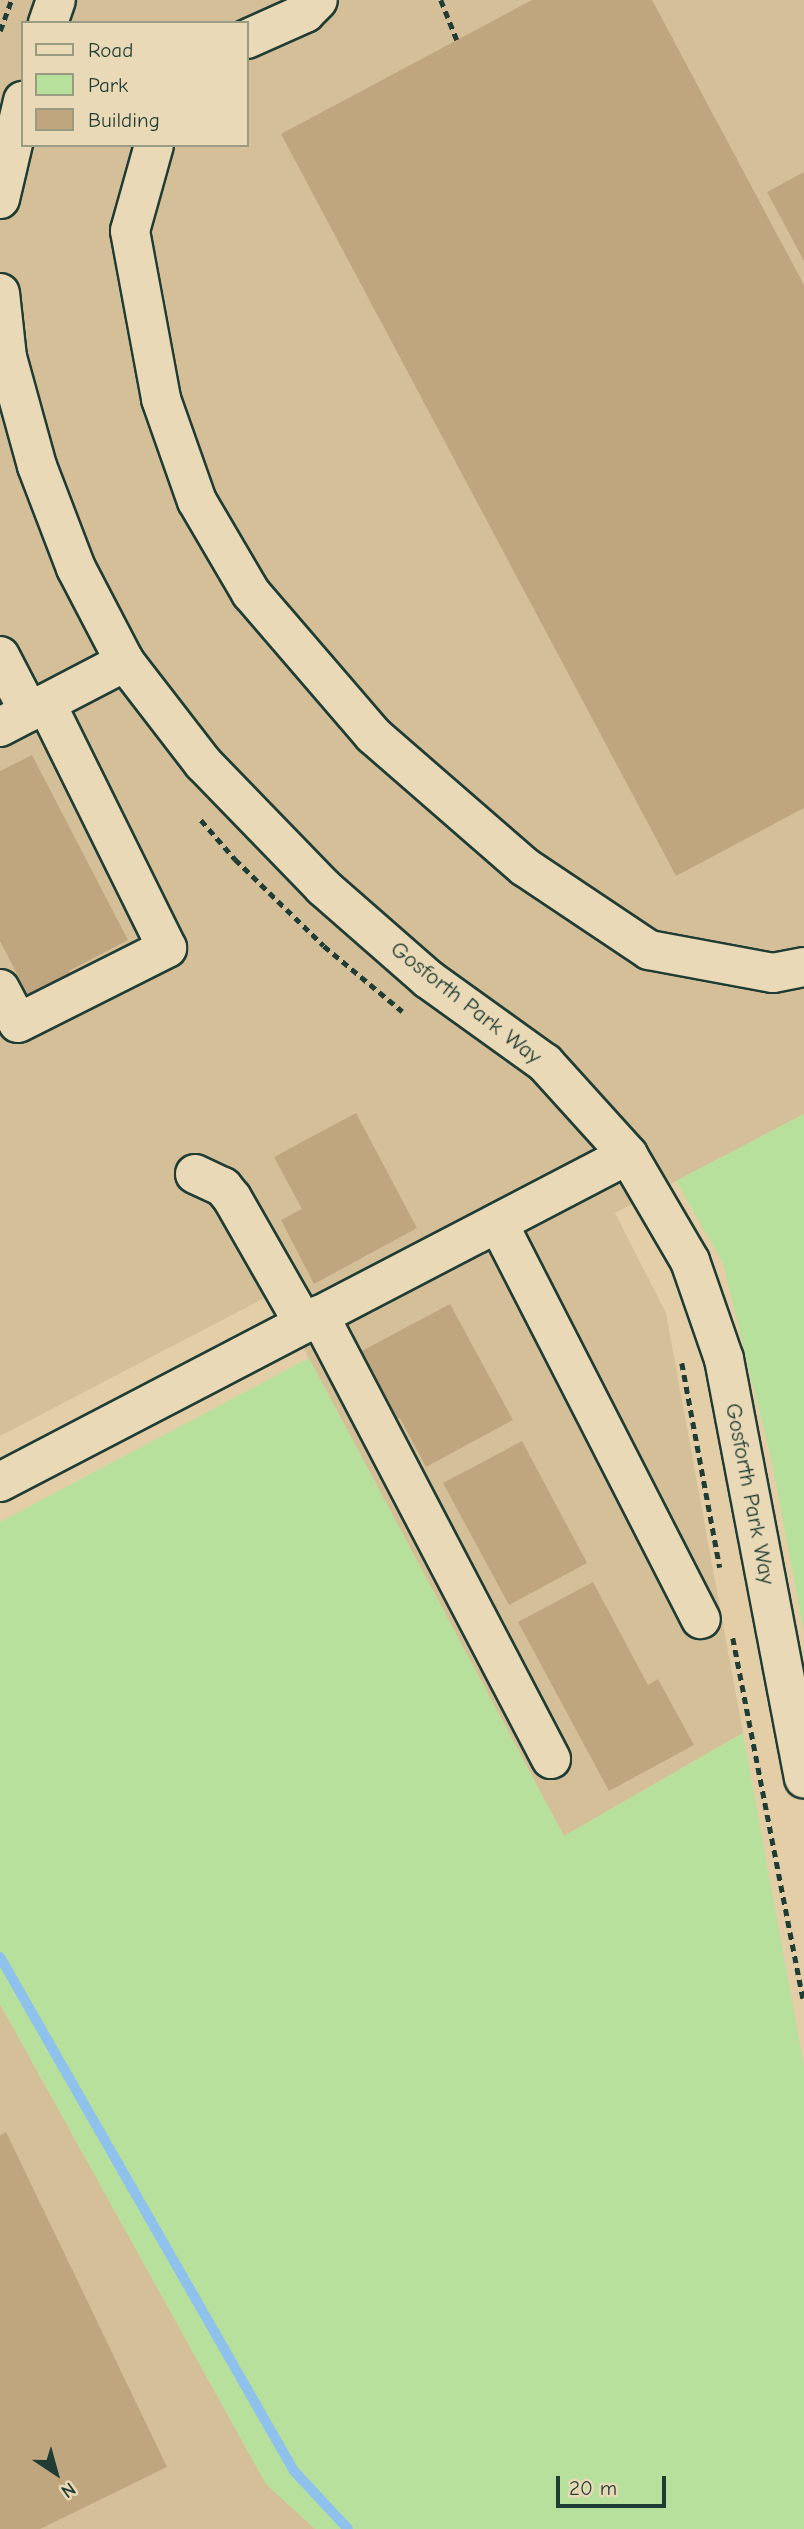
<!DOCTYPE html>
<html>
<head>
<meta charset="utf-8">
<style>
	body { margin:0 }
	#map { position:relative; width:804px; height:2529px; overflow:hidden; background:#e4cea8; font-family:"Comic Neue",sans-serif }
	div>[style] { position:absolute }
	.built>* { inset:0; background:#d5bf99 }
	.green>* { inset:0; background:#b7e09c }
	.stream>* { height:10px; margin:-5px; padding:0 5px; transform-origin:5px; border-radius:5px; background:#8ec1eb }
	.building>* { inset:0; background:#bfa67e }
	.path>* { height:4.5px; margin-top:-2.25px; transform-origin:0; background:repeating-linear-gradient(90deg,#1f3d34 0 7px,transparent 0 12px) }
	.roads { filter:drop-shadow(2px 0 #1f3d34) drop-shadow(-2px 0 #1f3d34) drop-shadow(0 2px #1f3d34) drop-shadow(0 -2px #1f3d34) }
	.minor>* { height:38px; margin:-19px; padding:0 19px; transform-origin:19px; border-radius:19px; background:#ead9b6 }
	span { translate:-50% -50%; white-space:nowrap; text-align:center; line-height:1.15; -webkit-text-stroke:6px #ead9b6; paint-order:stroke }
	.street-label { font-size:23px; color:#1f3d34 }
	.legend { position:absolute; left:21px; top:21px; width:228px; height:126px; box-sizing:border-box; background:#ead9b6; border:2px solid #999b82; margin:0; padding:9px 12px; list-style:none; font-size:21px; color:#1f3d34 }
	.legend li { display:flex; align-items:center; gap:14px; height:35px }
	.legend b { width:35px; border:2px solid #999b82 }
	.north { position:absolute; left:21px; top:2438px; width:70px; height:70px; -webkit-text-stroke:5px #ead9b6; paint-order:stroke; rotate:144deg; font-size:19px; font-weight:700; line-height:28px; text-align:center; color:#1f3d34 }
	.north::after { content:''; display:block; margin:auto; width:24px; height:32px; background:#1f3d34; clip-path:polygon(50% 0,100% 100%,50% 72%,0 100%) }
	.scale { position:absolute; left:556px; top:2476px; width:110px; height:32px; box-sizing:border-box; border:4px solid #1f3d34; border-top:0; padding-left:9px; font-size:21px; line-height:24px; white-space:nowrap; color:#1f3d34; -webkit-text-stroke:5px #ead9b6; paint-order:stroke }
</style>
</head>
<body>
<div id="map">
	<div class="built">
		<i style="clip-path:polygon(evenodd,0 0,804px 0,804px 1114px,615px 1213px,666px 1313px,743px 1733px,564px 1836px,274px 1293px,0 1436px,0 0,23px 23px,247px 23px,247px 145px,23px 145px,23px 23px)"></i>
		<i style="clip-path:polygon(0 2004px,266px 2484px,315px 2529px,0 2529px)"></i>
	</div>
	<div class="green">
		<i style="clip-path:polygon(804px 1114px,804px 1632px,772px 1462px,723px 1263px,676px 1181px)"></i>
		<i style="clip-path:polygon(309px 1358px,564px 1836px,743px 1733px,804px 2066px,804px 2529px,315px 2529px,266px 2484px,0 2004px,0 1522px)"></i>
	</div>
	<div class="stream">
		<i style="left:0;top:1957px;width:592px;rotate:60.23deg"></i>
		<i style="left:294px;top:2471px;width:79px;rotate:47deg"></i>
	</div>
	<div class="building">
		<i style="clip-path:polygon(532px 0,652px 0,804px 285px,804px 808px,676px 876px,281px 134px)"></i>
		<i style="clip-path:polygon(804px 172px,804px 261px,767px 192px)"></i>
		<i style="clip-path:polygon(32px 755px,128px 940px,69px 971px,75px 983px,33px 1005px,0 941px,0 771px)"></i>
		<i style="clip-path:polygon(356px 1113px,417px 1228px,314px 1284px,281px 1220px,302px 1209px,274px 1157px)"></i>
		<i style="clip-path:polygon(450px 1304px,513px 1420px,426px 1467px,400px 1418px,394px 1421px,358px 1353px)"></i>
		<i style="clip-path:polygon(522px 1441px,587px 1563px,509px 1605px,443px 1483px)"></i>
		<i style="clip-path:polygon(593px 1582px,648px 1685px,658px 1679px,694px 1745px,609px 1791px,518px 1622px)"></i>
		<i style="clip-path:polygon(6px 2132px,167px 2467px,40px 2529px,0 2529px,0 2135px)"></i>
	</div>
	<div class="path">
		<i style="left:441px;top:0;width:43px;rotate:68.2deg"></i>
		<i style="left:0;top:31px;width:33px;rotate:-70deg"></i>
		<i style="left:201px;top:820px;width:52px;rotate:48.9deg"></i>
		<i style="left:235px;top:859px;width:124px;rotate:44.3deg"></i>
		<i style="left:324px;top:946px;width:102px;rotate:39.8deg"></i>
		<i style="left:682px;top:1363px;width:208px;rotate:79.5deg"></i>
		<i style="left:733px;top:1638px;width:372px;rotate:79deg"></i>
	</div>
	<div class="roads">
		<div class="minor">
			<i style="left:48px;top:23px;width:24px;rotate:-71deg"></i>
			<i style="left:247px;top:39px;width:64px;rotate:-24.1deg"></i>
			<i style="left:305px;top:13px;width:18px;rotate:-45deg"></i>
			<i style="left:154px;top:145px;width:89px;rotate:105.6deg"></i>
			<i style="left:130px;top:231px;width:171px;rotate:79.5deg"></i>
			<i style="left:161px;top:399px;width:108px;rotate:70.6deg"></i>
			<i style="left:197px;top:501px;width:107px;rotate:59.6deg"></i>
			<i style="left:251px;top:593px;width:187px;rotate:49.3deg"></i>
			<i style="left:373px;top:735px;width:201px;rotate:41deg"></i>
			<i style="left:525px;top:867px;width:149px;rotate:33.8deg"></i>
			<i style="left:649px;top:950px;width:126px;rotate:10.5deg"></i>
			<i style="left:773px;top:973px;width:32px;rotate:-11deg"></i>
			<i style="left:0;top:199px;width:101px;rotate:-76.8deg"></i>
			<i style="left:0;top:293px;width:64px;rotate:83.8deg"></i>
			<i style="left:7px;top:357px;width:113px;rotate:74.6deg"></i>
			<i style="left:37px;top:466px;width:109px;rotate:69.1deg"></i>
			<i style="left:76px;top:568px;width:106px;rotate:62.5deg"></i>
			<i style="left:125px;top:662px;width:128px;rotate:52.3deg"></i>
			<i style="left:203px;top:763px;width:173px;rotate:45.9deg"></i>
			<i style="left:323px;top:887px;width:140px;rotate:41.2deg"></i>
			<i style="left:428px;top:979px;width:144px;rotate:35.7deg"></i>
			<i style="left:545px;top:1063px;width:124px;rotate:47.9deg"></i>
			<i style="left:628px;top:1155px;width:123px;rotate:59.7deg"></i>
			<i style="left:690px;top:1261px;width:104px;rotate:70.9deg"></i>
			<i style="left:724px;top:1359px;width:427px;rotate:79.2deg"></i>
			<i style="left:0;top:656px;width:63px;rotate:62.6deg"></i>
			<i style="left:0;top:727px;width:141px;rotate:-27.5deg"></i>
			<i style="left:0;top:989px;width:38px;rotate:62deg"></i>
			<i style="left:18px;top:1023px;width:167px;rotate:-26.7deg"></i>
			<i style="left:167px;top:948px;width:273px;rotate:-116.3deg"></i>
			<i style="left:195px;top:1174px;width:31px;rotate:25deg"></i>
			<i style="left:223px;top:1187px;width:14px;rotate:51deg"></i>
			<i style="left:232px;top:1198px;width:145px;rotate:60.3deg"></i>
			<i style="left:498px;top:1223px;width:445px;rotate:62.9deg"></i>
			<i style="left:319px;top:1315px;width:501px;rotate:62.41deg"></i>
			<i style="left:0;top:1482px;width:708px;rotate:-27.51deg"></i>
		</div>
	</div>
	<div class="street-label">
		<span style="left:466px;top:1003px;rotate:38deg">Gosforth Park Way</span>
		<span style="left:750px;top:1494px;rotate:79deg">Gosforth Park Way</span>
	</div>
	<ul class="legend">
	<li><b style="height:9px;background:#ead9b6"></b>Road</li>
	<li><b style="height:19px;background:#b7e09c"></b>Park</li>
	<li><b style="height:19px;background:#bfa67e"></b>Building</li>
	</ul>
	<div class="north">N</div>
	<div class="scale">20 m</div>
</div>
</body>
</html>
